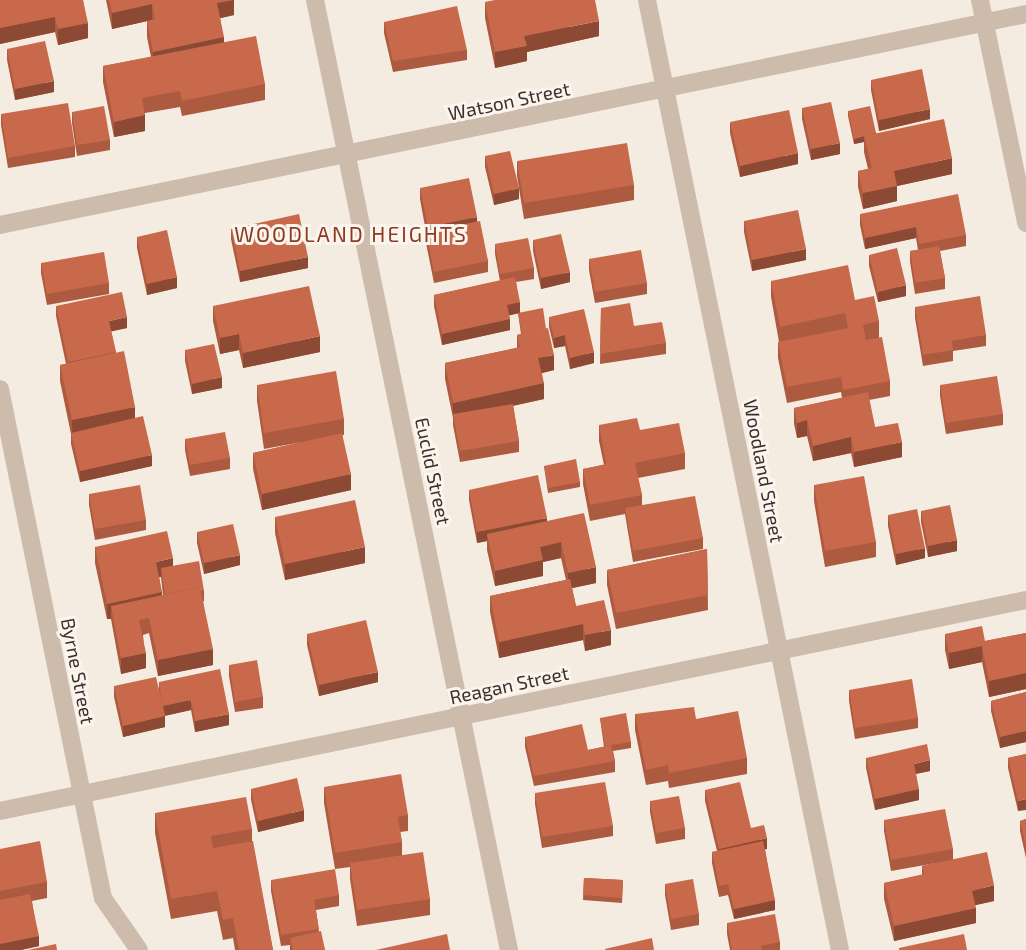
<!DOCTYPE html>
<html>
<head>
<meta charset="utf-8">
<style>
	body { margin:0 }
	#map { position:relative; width:1026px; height:950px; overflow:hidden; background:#f4ebe1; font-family:"Exo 2",sans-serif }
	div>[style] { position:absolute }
	.minor>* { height:18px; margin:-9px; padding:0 9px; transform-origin:9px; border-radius:9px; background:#cdbbac }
	.wall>* { inset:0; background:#ac5a40 }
	.shaded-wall>* { inset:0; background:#8c4a34 }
	.building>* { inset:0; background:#c8694b }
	span { translate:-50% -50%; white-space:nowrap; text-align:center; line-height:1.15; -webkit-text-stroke:6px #fbf5ee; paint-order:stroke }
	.street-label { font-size:19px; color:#3b302b }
	.neighbourhood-label { font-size:21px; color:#8c3b22; letter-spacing:2px }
</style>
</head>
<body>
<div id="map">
	<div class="minor">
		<i style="left:315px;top:0;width:970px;rotate:78.46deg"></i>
		<i style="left:647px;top:0;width:969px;rotate:78.52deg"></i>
		<i style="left:980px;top:0;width:228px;rotate:78.3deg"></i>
		<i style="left:0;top:225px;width:1047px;rotate:-11.62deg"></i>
		<i style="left:0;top:389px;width:519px;rotate:78.56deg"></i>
		<i style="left:103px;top:898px;width:63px;rotate:55.3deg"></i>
		<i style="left:0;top:811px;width:1047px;rotate:-11.62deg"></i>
	</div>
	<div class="wall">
		<i style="clip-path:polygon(0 0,83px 0,88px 38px,58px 45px,55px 32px,0 44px)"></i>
		<i style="clip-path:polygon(106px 0,234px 0,234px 15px,220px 18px,224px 43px,265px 84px,265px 100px,182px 116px,180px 107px,145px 113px,145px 131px,114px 137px,103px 82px,103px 66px,151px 57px,147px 37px,147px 21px,112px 29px)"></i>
		<i style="clip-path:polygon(485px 2px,599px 36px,527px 52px,527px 61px,495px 68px,485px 18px)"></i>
		<i style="clip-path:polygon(384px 22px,467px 50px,467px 60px,393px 72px,384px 33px)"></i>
		<i style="clip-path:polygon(7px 49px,54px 92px,15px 100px,7px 60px)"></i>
		<i style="clip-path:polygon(871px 80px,930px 119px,879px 131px,871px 90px)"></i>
		<i style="clip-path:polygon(802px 108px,840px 154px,811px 160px,802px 119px)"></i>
		<i style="clip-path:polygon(848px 111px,876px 133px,952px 174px,897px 186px,897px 201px,863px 209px,858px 187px,858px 171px,868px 169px,864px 152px,864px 142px,854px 144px,848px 116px)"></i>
		<i style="clip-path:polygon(72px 112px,110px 140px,110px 150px,77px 156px,72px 123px)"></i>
		<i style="clip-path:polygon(1px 114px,75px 146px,75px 157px,8px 168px,1px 125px)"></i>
		<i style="clip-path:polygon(730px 122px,798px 164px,740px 177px,730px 133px)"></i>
		<i style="clip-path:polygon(485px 156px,519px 199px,494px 205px,485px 167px)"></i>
		<i style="clip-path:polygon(517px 161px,634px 185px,634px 200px,524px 219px,517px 176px)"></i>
		<i style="clip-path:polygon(420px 188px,477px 221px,488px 261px,488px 272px,434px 283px,426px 243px,426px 232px,420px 199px)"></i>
		<i style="clip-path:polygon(860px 214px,966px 235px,966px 246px,940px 251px,945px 278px,945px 289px,915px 294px,910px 262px,910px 251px,918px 250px,916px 238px,865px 249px,860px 225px)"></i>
		<i style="clip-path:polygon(744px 221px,806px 260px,752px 271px,744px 232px)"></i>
		<i style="clip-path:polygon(231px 229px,308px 268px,240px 282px,231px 239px)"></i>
		<i style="clip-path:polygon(137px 237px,177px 288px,147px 295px,137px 248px)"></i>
		<i style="clip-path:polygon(533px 240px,570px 282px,541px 289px,533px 251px)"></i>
		<i style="clip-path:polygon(495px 244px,534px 268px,534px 279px,516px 282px,520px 312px,554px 370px,542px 373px,544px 399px,513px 406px,519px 441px,519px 452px,460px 462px,453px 425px,453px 418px,445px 379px,445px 363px,517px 348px,517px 335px,521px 334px,518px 313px,509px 315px,510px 330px,442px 345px,434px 306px,434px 295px,500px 281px,495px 254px)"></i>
		<i style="clip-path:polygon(869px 255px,906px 296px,878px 302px,869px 266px)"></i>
		<i style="clip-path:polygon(589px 259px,647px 283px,647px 294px,595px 303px,589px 270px)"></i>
		<i style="clip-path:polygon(41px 263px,109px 283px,109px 294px,47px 305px,41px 273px)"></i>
		<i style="clip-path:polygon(771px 281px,855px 300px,879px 321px,879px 337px,890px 381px,890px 396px,869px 400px,875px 427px,902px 457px,854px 467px,851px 453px,813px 461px,807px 436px,797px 438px,794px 424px,794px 408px,842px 398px,841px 392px,787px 403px,778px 358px,778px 342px,779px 342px,771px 297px)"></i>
		<i style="clip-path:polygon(56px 306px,127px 328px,111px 331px,116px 353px,135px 418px,152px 466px,80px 482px,71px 444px,71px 434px,60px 381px,60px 365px,66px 364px,56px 316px)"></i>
		<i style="clip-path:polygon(213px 306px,320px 352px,243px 368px,239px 350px,220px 354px,213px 321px)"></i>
		<i style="clip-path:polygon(915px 307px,986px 335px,986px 346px,953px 351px,953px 361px,923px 366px,915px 318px)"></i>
		<i style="clip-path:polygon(601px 308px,666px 343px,666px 354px,600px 364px)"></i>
		<i style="clip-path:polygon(549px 317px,594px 363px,570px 369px,565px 346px,554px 348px,549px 327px)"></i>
		<i style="clip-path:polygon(185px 350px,222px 388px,192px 394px,185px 361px)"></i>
		<i style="clip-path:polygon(257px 385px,344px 419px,344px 435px,342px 435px,351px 490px,262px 510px,253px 469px,253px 453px,302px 442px,264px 449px,257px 401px)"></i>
		<i style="clip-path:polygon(940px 385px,1003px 414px,1003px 425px,946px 434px,940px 396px)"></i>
		<i style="clip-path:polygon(599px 425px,640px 430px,685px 453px,685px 469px,638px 478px,642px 495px,642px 505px,703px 538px,703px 549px,633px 562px,625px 514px,590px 521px,583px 484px,583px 469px,604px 465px,599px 441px)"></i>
		<i style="clip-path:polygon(185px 439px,230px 458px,230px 469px,190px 476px,185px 450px)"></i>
		<i style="clip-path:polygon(544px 466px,580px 482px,580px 487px,548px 493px)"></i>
		<i style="clip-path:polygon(814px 485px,876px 542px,876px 557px,825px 567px,814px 501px)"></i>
		<i style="clip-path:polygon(469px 490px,547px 521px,596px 583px,572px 588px,576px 606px,611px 645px,585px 651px,583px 640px,499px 658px,490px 612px,490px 596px,566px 580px,561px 558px,543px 562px,543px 576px,495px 586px,487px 550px,487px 541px,477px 543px,469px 500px)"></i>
		<i style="clip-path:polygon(89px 494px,146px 520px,146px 530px,95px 540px,89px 505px)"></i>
		<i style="clip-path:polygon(921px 511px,957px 551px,928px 557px,921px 522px)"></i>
		<i style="clip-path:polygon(888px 515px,925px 558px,896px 565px,888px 526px)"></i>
		<i style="clip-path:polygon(275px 517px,365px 563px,285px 580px,275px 533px)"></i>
		<i style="clip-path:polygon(197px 532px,240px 565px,204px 574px,197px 543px)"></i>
		<i style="clip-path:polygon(evenodd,95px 547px,173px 566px,204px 591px,204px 601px,203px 602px,213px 665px,158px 676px,149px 633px,143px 635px,146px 668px,121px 674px,111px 619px,107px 619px,95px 563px,95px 547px,159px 577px,161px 577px,163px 595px,162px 595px,159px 577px)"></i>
		<i style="clip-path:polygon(707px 549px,708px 610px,616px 629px,607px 585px,607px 570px)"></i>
		<i style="clip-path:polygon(1026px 633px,1026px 689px,989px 697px,982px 662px,949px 669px,945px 650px,945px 634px,985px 641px)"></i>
		<i style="clip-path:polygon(307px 634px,378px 682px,319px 696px,307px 645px)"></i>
		<i style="clip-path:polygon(229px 665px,263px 697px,263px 708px,235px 712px,229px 676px)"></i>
		<i style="clip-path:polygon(159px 682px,229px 725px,195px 732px,191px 710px,165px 716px,165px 727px,123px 737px,114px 697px,114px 686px,159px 689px)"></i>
		<i style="clip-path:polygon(849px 690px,918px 718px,918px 728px,855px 739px,849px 701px)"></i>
		<i style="clip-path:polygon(1026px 692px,1026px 742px,1000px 748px,991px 711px,991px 701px)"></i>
		<i style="clip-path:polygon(635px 714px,696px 719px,747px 758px,747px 774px,669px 788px,668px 781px,646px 785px,635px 730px)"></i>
		<i style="clip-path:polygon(600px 718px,631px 742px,631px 748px,613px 751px,615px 761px,615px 772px,534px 786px,525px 747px,525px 737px,588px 750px,604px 747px)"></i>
		<i style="clip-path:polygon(1026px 754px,1018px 811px,1008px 768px,1008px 758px)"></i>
		<i style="clip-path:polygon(866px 758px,930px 771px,916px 774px,919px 800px,875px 810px,866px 768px)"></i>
		<i style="clip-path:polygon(324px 787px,408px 815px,408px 831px,400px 832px,402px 842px,402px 855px,430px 899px,430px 915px,357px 926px,350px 879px,350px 867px,335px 869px,324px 803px)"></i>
		<i style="clip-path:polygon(251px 789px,304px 821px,258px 832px,251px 800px)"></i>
		<i style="clip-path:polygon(705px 790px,751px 828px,767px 849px,765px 849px,775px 910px,734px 919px,728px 895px,719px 897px,712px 863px,712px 852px,717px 851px,705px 801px)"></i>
		<i style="clip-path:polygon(535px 793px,613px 826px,613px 836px,542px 848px,535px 804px)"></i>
		<i style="clip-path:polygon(650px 801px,685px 828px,685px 839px,656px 844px,650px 812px)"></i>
		<i style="clip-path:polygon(155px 813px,252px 829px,252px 841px,273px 950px,235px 950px,233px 938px,223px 940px,217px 911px,171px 919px,155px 833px)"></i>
		<i style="clip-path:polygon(1026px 819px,1026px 858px,1020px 831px,1020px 821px)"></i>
		<i style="clip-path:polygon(884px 820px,953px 849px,953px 859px,994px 901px,975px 905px,976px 923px,894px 941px,884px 899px,884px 883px,922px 875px,922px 866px,942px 862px,891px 871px,884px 831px)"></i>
		<i style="clip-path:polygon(0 849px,47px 882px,47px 898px,32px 901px,39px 946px,21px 950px,0 950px)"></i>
		<i style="clip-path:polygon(584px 878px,623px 880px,622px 903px,583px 900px)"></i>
		<i style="clip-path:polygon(271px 880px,339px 895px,339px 906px,316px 910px,319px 932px,325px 950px,290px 950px,290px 945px,281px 946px,271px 891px)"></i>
		<i style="clip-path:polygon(665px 884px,699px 914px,699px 925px,671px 930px,665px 895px)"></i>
		<i style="clip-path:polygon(727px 923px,780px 942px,780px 950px,730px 950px,727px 934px)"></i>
	</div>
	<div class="shaded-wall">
		<i style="clip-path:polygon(234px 0,234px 15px,217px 19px,217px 3px)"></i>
		<i style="clip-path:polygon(152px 4px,152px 20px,112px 29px,112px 13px)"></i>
		<i style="clip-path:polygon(55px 17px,55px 32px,0 44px,0 28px)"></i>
		<i style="clip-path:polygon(599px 21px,599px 36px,527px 52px,527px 61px,495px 68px,495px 52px,524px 36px)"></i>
		<i style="clip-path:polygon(88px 23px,88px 38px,58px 45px,58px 29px)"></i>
		<i style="clip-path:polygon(224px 37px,224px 53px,153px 68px,153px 52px)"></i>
		<i style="clip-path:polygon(54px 81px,54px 92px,15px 100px,15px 89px)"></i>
		<i style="clip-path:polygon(930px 109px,930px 119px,879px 131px,879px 120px)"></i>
		<i style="clip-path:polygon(145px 115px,145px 131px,114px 137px,114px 122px)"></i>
		<i style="clip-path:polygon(864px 136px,864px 142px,854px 144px,854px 139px)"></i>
		<i style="clip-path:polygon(840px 143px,840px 154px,811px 160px,811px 149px)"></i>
		<i style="clip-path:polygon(798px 153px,798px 164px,740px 177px,740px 166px)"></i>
		<i style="clip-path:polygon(952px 158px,952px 174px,897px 186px,897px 201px,863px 209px,863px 193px,894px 171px)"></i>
		<i style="clip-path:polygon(519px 188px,519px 199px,494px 205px,494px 194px)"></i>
		<i style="clip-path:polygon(477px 217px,477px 227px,428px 238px,428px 227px)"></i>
		<i style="clip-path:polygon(916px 227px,916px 238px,865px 249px,865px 238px)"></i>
		<i style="clip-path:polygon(806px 249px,806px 260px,752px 271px,752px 260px)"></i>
		<i style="clip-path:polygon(308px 257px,308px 268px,240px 282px,240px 271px)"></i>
		<i style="clip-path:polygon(570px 272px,570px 282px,541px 289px,541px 278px)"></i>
		<i style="clip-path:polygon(177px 277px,177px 288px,147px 295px,147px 284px)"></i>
		<i style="clip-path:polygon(906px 285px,906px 296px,878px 302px,878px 292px)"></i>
		<i style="clip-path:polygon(520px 302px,520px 313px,507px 316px,507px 305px)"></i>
		<i style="clip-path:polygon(127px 317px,127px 328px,109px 332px,109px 321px)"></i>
		<i style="clip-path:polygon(510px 319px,510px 330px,442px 345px,442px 334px)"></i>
		<i style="clip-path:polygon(239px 334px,239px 350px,220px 354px,220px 338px)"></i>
		<i style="clip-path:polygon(565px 335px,565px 346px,554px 348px,554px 338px)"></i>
		<i style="clip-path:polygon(320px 336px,320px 352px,243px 368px,243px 353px)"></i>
		<i style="clip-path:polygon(594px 352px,594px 363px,570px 369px,570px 358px)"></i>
		<i style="clip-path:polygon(554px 355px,554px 370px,538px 374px,538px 358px)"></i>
		<i style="clip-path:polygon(222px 377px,222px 388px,192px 394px,192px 384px)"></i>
		<i style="clip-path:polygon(544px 383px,544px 399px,454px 418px,453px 414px,453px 418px,453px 403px)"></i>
		<i style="clip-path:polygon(135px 407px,135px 422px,72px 436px,72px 420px)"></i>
		<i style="clip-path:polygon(807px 420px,807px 436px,797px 438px,797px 423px)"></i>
		<i style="clip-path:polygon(851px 437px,851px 453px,813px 461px,813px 446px)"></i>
		<i style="clip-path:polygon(902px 442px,902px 457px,854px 467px,854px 452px)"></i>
		<i style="clip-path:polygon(152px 455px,152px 466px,80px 482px,80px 471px)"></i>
		<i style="clip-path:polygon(351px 474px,351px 490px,262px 510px,262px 494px)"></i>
		<i style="clip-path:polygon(547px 518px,547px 529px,487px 534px,487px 541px,477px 543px,477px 532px)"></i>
		<i style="clip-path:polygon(957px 540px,957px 551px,928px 557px,928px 546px)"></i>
		<i style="clip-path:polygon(561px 542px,561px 558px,543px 562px,543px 576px,495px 586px,495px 571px,540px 547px)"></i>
		<i style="clip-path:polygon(365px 547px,365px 563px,285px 580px,285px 564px)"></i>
		<i style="clip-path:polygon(925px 548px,925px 558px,896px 565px,896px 554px)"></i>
		<i style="clip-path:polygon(240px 555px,240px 565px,204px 574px,204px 563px)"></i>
		<i style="clip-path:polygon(173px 558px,173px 574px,161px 568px,161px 577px,156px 578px,156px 562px)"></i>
		<i style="clip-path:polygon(596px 567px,596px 583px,568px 589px,568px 573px)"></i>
		<i style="clip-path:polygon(162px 592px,162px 608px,111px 606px,111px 619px,107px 619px,107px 604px)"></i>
		<i style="clip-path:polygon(583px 624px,583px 640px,499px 658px,499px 642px)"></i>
		<i style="clip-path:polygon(611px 630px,611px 645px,585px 651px,585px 635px)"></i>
		<i style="clip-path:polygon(982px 646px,982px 662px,949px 669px,949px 653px)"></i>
		<i style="clip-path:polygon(213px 649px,213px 665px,158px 676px,158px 660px)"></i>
		<i style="clip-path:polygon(146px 653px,146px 668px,121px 674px,121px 658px)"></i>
		<i style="clip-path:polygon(378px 672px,378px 682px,319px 696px,319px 685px)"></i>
		<i style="clip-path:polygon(1026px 673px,1026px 689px,989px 697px,989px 681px)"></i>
		<i style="clip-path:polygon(191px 700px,191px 710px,163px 716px,163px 706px)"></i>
		<i style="clip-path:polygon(229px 714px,229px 725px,195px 732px,195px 721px)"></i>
		<i style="clip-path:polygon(165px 716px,165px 727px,123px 737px,123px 726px)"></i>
		<i style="clip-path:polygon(1026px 731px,1026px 742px,1000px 748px,1000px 737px)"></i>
		<i style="clip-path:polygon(930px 760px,930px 771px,914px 774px,914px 764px)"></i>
		<i style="clip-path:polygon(919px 789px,919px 800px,875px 810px,875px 799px)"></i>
		<i style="clip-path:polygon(1026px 799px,1026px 810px,1018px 811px,1018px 801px)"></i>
		<i style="clip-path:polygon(304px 810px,304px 821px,258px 832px,258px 821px)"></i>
		<i style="clip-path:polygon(767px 838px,767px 849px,719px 859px,719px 849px)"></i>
		<i style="clip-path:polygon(994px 885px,994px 901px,972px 906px,972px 891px)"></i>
		<i style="clip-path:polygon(775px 900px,775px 910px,734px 919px,734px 909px)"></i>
		<i style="clip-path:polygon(976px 908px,976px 923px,894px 941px,894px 926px)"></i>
		<i style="clip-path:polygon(39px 936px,39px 946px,21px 950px,0 950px,0 944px)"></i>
	</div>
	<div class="building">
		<i style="clip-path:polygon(0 0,83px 0,88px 23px,58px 29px,55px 17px,0 28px)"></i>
		<i style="clip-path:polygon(109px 0,233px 0,217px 3px,224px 37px,153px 52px,147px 21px,155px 19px,152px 4px,112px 13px)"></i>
		<i style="clip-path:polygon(495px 0,595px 0,599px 21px,524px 36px,527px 46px,495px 52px,485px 2px)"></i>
		<i style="clip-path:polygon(457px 6px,467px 50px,393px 61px,384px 22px)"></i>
		<i style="clip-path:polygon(256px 36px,265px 84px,182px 101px,180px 91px,142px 98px,145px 115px,114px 122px,103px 66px)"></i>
		<i style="clip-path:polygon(45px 41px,54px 81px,15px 89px,7px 49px)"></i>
		<i style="clip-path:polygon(922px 69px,930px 109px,879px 120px,871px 80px)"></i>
		<i style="clip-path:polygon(831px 102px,840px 143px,811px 149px,802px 108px)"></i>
		<i style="clip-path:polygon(68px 103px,75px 146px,8px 158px,1px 114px)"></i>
		<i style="clip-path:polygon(104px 106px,110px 140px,77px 145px,72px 112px)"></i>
		<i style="clip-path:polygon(870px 106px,876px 133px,854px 139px,848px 111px)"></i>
		<i style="clip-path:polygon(789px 110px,798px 153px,740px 166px,730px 122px)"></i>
		<i style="clip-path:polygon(944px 119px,952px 158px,894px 171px,897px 186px,863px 193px,858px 171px,872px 168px,864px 136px)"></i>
		<i style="clip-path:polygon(627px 143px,634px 185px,524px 203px,517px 161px)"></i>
		<i style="clip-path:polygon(510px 151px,519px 188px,494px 194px,485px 156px)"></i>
		<i style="clip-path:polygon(469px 178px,477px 217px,428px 227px,420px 188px)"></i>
		<i style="clip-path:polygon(958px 194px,966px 235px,919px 244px,916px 227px,865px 238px,860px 214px)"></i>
		<i style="clip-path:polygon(798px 210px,806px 249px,752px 260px,744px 221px)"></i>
		<i style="clip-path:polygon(299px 214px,308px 257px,240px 271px,231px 229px)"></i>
		<i style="clip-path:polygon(480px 221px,488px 261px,434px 272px,426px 232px)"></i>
		<i style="clip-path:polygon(167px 230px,177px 277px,147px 284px,137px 237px)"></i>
		<i style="clip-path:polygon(561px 234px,570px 272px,541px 278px,533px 240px)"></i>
		<i style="clip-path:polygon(528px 238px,534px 268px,500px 274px,495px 244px)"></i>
		<i style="clip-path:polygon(939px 246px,945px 278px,915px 283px,910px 251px)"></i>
		<i style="clip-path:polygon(897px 248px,906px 285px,878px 292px,869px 255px)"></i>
		<i style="clip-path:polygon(641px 250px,647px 283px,595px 292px,589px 259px)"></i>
		<i style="clip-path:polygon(104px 252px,109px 283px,47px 294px,41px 263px)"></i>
		<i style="clip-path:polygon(848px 265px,855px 300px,874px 296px,879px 321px,863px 325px,866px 340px,882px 337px,890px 381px,843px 390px,841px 377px,787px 387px,778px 342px,848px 328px,845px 313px,780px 327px,771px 281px)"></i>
		<i style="clip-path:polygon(515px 277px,520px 302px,507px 305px,510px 319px,442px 334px,434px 295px)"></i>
		<i style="clip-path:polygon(309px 286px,320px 336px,243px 353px,239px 334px,220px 338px,213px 306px)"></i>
		<i style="clip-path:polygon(122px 292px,127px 317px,109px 321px,116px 352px,68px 362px,56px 306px)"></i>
		<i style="clip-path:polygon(980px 296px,986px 335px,952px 341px,953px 350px,923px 355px,915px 307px)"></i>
		<i style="clip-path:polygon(630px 303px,634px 326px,662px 322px,666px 343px,600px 354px,601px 308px)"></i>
		<i style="clip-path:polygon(543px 308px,546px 329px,522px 334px,518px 313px)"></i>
		<i style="clip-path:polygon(584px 309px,594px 352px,570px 358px,565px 335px,554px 338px,549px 317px)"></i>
		<i style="clip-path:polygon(548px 328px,554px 355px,538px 358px,544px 383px,453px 403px,445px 363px,520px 347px,517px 335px)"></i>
		<i style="clip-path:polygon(214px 344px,222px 377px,192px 384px,185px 350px)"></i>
		<i style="clip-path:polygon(124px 351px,135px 407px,72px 420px,60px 365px)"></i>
		<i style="clip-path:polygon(336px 371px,344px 419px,264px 433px,257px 385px)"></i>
		<i style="clip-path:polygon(997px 376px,1003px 414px,946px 423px,940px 385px)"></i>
		<i style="clip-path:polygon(868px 392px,875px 427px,898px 423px,902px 442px,854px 452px,851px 437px,813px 446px,807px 420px,797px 423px,794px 408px)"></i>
		<i style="clip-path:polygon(513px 404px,519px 441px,460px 451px,453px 414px)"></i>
		<i style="clip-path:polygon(143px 416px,152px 455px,80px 471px,71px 433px)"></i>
		<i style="clip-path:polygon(637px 418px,640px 430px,679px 423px,685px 453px,635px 463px,642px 495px,590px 505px,583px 469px,606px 464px,599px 425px)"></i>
		<i style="clip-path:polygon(225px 432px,230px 458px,190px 465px,185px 439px)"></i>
		<i style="clip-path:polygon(342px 433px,351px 474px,262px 494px,253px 453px)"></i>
		<i style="clip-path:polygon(576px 459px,580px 482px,548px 488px,544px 466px)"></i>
		<i style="clip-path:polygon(538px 475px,547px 518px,477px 532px,469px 490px)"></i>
		<i style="clip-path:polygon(864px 476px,876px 542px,825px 551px,814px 485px)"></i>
		<i style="clip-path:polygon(140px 485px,146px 520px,95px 529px,89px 494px)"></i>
		<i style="clip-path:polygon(695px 496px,703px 538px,633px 551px,625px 508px)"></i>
		<i style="clip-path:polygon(355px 500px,365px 547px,285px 564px,275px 517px)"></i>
		<i style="clip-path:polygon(950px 505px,957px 540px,928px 546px,921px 511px)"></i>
		<i style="clip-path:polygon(917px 509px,925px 548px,896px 554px,888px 515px)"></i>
		<i style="clip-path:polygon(584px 513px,596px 567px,568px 573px,561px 542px,540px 547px,543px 560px,495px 571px,487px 534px)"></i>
		<i style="clip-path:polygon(233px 524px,240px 555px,204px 563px,197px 532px)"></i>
		<i style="clip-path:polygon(167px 531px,173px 558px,156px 562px,162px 592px,107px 604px,95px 547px)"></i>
		<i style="clip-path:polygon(707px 549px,708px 595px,616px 613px,607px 570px)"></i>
		<i style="clip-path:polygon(199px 561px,204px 591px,200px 591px,200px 587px,165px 594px,161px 568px)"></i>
		<i style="clip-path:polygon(570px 579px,576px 606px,604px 600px,611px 630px,585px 635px,583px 624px,499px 642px,490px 596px)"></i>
		<i style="clip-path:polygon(200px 587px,213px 649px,158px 660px,149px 618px,139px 620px,146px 653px,121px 658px,111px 606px)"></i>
		<i style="clip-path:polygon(366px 620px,378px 672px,319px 685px,307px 634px)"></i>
		<i style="clip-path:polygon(982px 626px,985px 641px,1026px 633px,1026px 673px,989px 681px,982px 646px,949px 653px,945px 634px)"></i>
		<i style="clip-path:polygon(257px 660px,263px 697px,235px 702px,229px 665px)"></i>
		<i style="clip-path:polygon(220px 669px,229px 714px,195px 721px,191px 700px,163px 706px,165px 716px,123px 726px,114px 686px,156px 677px,162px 702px,159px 682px)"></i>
		<i style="clip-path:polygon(912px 679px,918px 718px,855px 728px,849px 690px)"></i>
		<i style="clip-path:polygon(1026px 692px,1026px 731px,1000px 737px,991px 701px)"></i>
		<i style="clip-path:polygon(694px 707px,696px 719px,738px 711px,747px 758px,669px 773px,668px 765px,646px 770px,635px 714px)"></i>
		<i style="clip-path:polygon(626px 713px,631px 742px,605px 746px,600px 718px)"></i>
		<i style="clip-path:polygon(582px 724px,588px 750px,611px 745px,615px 761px,534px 776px,525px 737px)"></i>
		<i style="clip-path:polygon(927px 744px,930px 760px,914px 764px,919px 789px,875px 799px,866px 758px)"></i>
		<i style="clip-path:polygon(1026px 754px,1026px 799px,1018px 801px,1008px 758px)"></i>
		<i style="clip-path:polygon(401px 774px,408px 815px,398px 817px,402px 842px,335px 853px,324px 787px)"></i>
		<i style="clip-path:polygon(297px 778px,304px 810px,258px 821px,251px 789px)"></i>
		<i style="clip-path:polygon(605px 782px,613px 826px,542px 837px,535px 793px)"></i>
		<i style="clip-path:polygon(740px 782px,751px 828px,764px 825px,767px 838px,719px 849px,705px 790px)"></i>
		<i style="clip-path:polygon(679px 796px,685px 828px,656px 833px,650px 801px)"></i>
		<i style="clip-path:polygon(246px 797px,252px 829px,211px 836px,213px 848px,253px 841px,273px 950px,239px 950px,233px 918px,223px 920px,217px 891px,171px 899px,155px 813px)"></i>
		<i style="clip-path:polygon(945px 809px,953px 849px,891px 860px,884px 820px)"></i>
		<i style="clip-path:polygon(1026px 819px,1026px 847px,1020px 821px)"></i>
		<i style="clip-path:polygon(40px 841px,47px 882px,0 891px,0 849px)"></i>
		<i style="clip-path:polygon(763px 841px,775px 900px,734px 909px,728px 884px,719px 886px,712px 852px)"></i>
		<i style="clip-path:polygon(423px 852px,430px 899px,357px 910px,350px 863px)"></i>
		<i style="clip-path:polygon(987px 852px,994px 885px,972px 891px,976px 908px,894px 926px,884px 883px,924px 874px,922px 866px)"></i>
		<i style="clip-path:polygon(335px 869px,339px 895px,314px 900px,319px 929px,281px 935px,271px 880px)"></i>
		<i style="clip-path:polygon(584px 878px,623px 880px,622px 898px,583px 895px)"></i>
		<i style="clip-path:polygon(693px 879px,699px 914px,671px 919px,665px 884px)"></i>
		<i style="clip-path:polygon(30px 894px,39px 936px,0 944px,0 900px)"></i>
		<i style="clip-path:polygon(775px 914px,780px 942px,761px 946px,762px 950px,732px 950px,727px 923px)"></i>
		<i style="clip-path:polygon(321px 931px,325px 950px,293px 950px,290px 938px)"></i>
		<i style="clip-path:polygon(447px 934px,450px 950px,376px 950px)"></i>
		<i style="clip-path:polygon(964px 934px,967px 950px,899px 950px,899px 948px)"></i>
		<i style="clip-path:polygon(652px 938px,654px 950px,605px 950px,605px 949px)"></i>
		<i style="clip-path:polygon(56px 944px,57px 950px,28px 950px)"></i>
	</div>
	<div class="street-label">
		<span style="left:509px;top:101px;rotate:-12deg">Watson Street</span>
		<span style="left:433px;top:471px;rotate:78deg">Euclid Street</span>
		<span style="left:764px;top:471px;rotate:79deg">Woodland Street</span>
		<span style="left:78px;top:671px;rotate:79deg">Byrne Street</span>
		<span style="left:509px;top:685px;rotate:-12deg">Reagan Street</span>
	</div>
	<div class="neighbourhood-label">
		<span style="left:351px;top:234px">WOODLAND HEIGHTS</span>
	</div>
</div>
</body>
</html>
